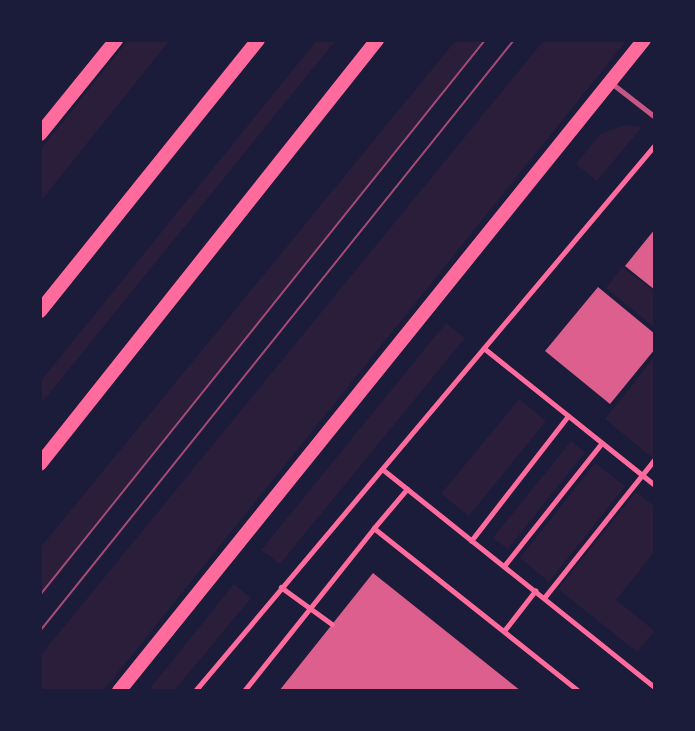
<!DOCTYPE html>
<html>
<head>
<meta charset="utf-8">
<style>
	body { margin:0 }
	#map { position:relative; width:695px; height:731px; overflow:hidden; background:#1b1b3a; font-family:"Open Sans",sans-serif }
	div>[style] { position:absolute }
	.green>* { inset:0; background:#2a1e3b }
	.building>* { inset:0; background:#dd5f8e }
	.path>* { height:4.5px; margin:-2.25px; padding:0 2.25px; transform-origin:2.25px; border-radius:2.25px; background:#ff6b9d }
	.service>* { height:5px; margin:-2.5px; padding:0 2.5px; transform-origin:2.5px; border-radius:2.5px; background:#c65784 }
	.secondary>* { height:14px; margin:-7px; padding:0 7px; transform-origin:7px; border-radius:7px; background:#ff6b9d }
	.tram>* { height:2px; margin:-1px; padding:0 1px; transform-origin:1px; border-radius:1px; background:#a44b75 }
	span { translate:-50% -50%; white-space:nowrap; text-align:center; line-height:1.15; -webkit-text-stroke:6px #1b1b3a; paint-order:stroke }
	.frame { position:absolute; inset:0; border:42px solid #1b1b3a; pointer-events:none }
</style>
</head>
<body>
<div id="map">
	<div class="green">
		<i style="clip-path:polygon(128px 40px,170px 40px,40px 202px,40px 150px)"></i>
		<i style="clip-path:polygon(317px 40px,336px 40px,40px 405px,40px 382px)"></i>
		<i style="clip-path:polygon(456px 40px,484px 40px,40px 593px,40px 548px)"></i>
		<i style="clip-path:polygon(544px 40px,627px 40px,103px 691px,40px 691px,40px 656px)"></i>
		<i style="clip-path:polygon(624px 125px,642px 127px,597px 181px,576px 164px,600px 134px)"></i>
		<i style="clip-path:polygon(622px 267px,655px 292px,655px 328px,606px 288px)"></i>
		<i style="clip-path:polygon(446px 323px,465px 338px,280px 564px,261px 550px)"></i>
		<i style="clip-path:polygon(655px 356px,655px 460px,605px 419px)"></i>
		<i style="clip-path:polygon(519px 399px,546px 421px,469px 516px,441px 494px)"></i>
		<i style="clip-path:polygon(571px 441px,585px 452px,508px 549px,493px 538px)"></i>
		<i style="clip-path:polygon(595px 463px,625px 486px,549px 582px,520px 558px)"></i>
		<i style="clip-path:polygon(636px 492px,655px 507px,655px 551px,616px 600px,655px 631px,637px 652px,558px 589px)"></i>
		<i style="clip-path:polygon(234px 584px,251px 598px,174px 691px,148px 691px)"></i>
	</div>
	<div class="building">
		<i style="clip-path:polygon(655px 229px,655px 290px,625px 266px)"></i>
		<i style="clip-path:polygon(598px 287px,655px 334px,655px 349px,610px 404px,545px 351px)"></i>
		<i style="clip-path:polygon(373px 573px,521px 691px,279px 691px)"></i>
	</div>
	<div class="path">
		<i style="left:484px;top:348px;width:219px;rotate:38.7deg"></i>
		<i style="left:385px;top:471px;width:346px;rotate:38.7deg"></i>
		<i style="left:374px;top:528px;width:51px;rotate:-49.8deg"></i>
		<i style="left:471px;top:541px;width:158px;rotate:-52.2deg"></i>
		<i style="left:504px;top:566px;width:157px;rotate:-51.5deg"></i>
		<i style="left:281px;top:587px;width:63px;rotate:36deg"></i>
		<i style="left:544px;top:598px;width:178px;rotate:-51.4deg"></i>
		<i style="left:504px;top:631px;width:51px;rotate:-52.2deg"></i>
		<i style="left:195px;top:691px;width:714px;rotate:-49.89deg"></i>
		<i style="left:244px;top:691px;width:208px;rotate:-51.4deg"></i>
		<i style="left:374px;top:528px;width:262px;rotate:38.5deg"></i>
	</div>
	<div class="service">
		<i style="left:610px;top:82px;width:57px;rotate:37.9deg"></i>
	</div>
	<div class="secondary">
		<i style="left:40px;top:134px;width:121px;rotate:-51deg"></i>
		<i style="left:40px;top:311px;width:348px;rotate:-51.2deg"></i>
		<i style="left:40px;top:464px;width:542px;rotate:-51.52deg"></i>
		<i style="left:119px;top:691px;width:836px;rotate:-51.12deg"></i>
	</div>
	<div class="tram">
		<i style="left:40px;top:595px;width:711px;rotate:-51.28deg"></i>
		<i style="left:40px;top:631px;width:758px;rotate:-51.27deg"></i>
	</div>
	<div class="frame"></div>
</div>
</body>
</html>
